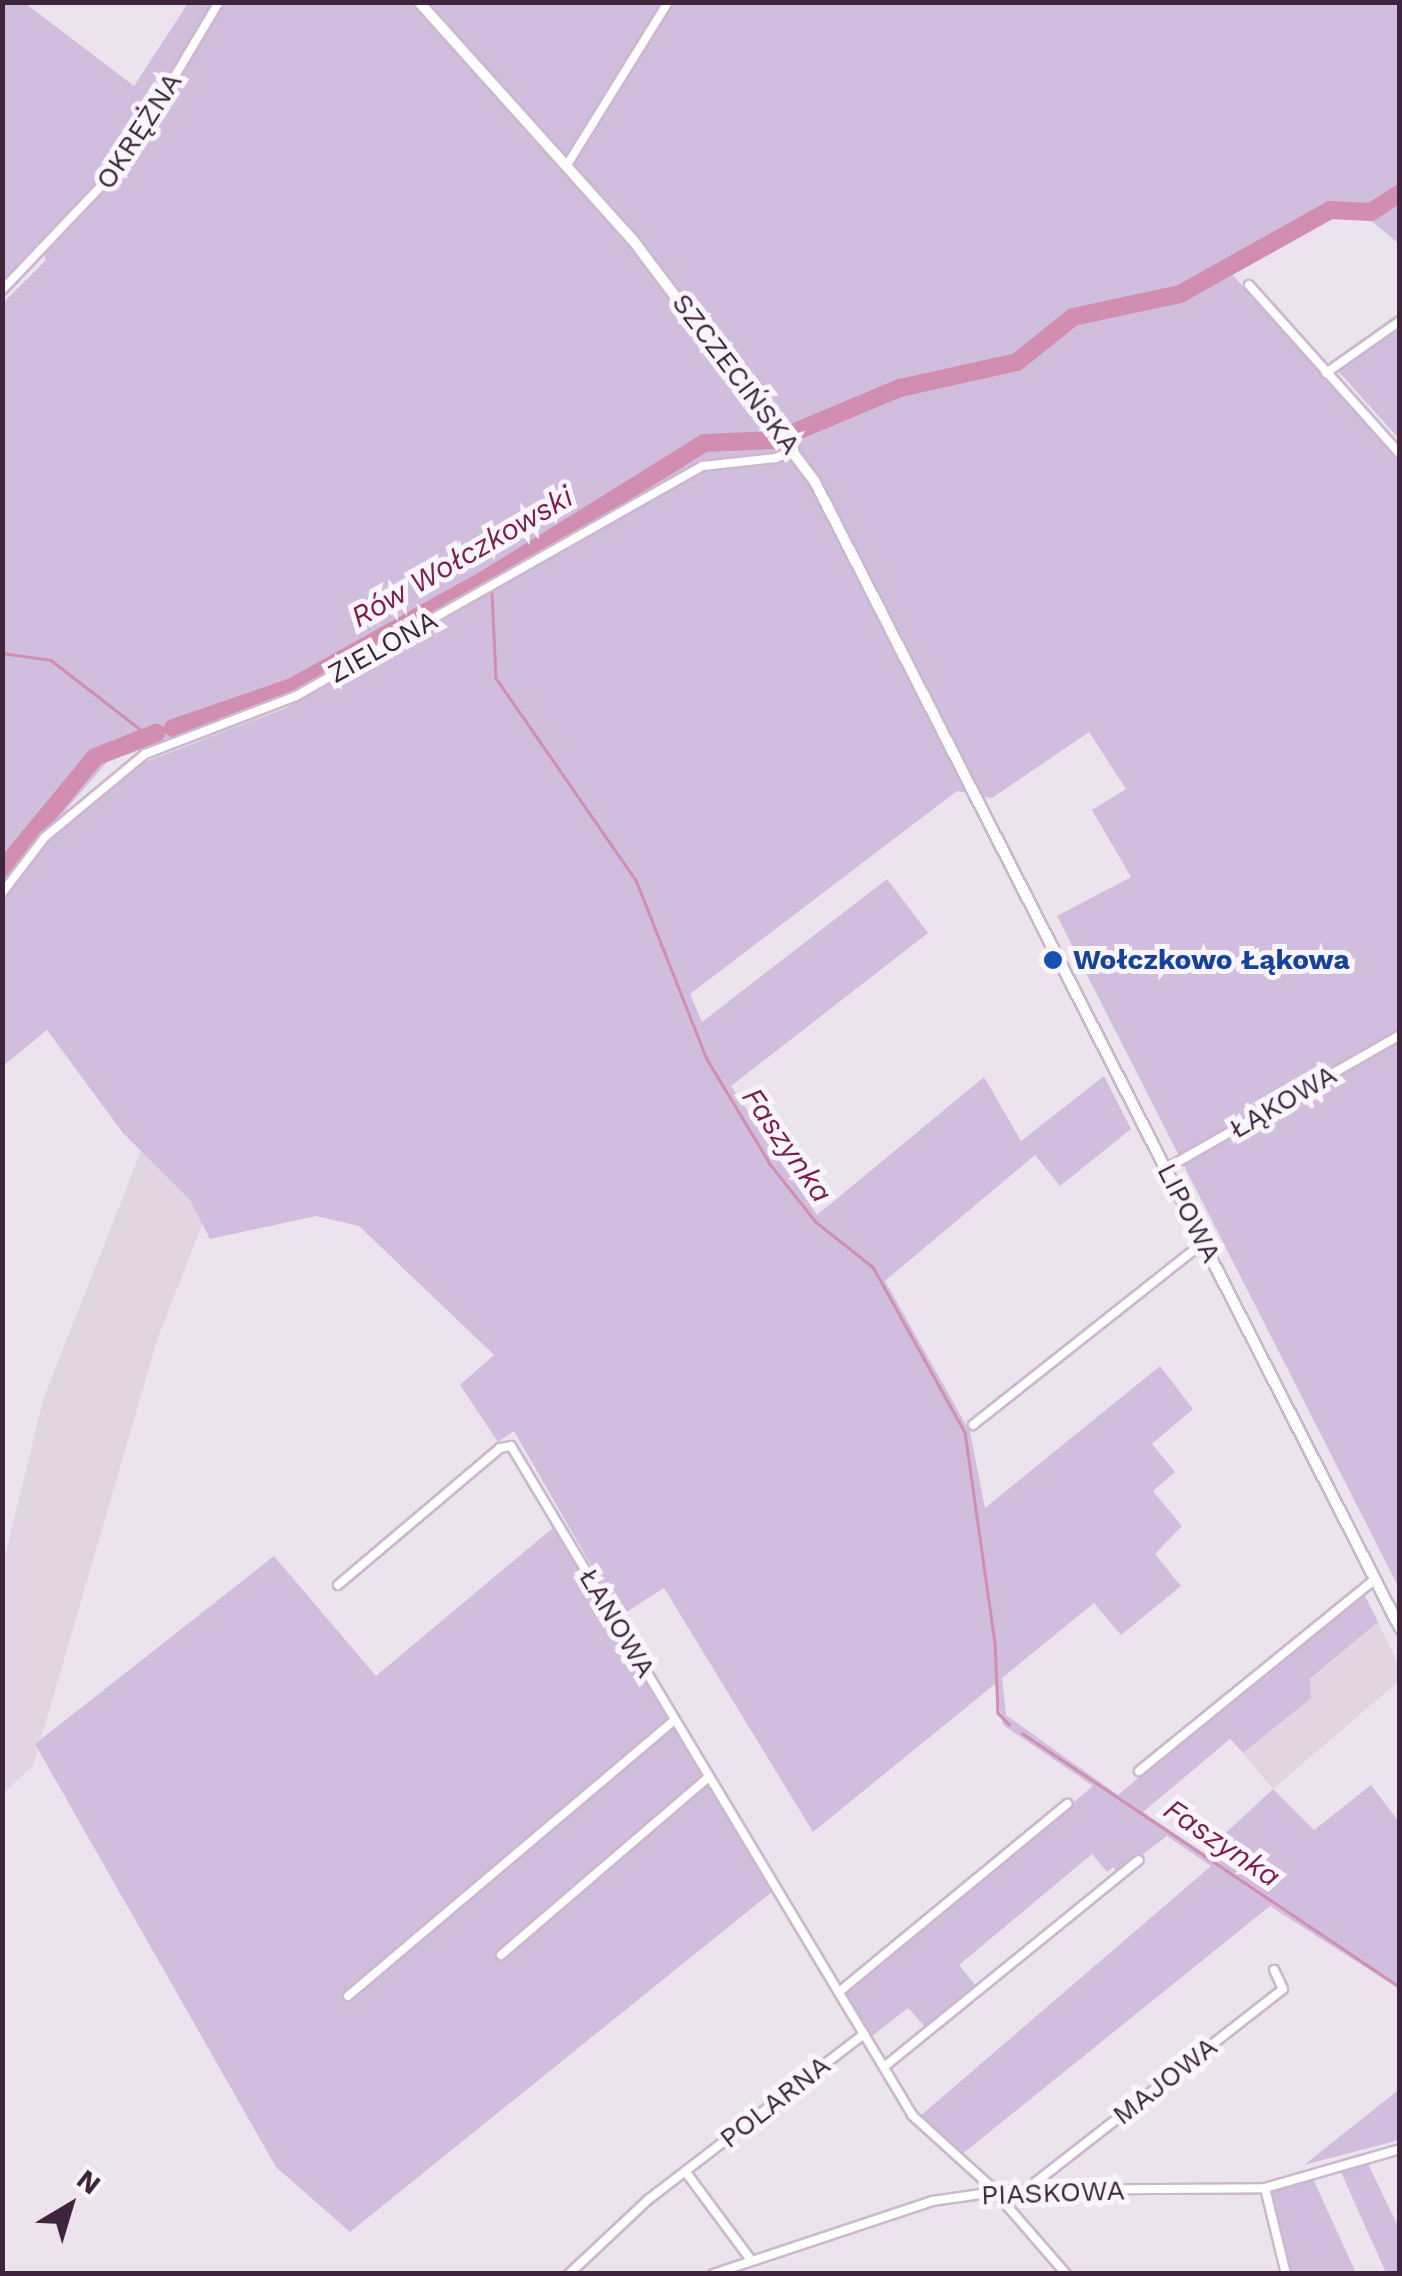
<!DOCTYPE html>
<html>
<head>
<meta charset="utf-8">
<style>
	body { margin:0 }
	#map { position:relative; width:1402px; height:2276px; overflow:hidden; background:#ece4ed; font-family:"Work Sans",sans-serif }
	div>[style] { position:absolute }
	.built>* { inset:0; background:#e0d5e1 }
	.green>* { inset:0; background:#d1bede }
	.stream>* { height:2.5px; margin:-1.25px; padding:0 1.25px; transform-origin:1.25px; border-radius:1.25px; background:#d18eb1 }
	.river>* { height:18px; margin:-9px; padding:0 9px; transform-origin:9px; border-radius:9px; background:#d18eb1 }
	.roads { filter:drop-shadow(2px 0 #ccb8cd) drop-shadow(-2px 0 #ccb8cd) drop-shadow(0 2px #ccb8cd) drop-shadow(0 -2px #ccb8cd) }
	.street>* { height:8px; margin:-4px; padding:0 4px; transform-origin:4px; border-radius:4px; background:#fff }
	.secondary>* { height:10px; margin:-5px; padding:0 5px; transform-origin:5px; border-radius:5px; background:#fff }
	.dots>* { width:28px; height:28px; translate:-50% -50%; box-sizing:border-box; border:5px solid #f9f5fa; border-radius:50% }
	span { translate:-50% -50%; white-space:nowrap; text-align:center; line-height:1.15; -webkit-text-stroke:10px #f9f5fa; paint-order:stroke }
	.street-label { font-size:28px; color:#3f243e }
	.transit-label { font-size:28px; color:#164399; font-weight:700 }
	.left { translate:0 -50%; text-align:left }
	.water-label { font-size:30px; color:#7a1e4e; font-style:italic }
	.frame { position:absolute; inset:0; border:5px solid #3f243e; pointer-events:none }
	.north { position:absolute; left:20px; top:2156px; width:100px; height:100px; -webkit-text-stroke:8px #f9f5fa; paint-order:stroke; rotate:38deg; font-size:28px; font-weight:700; line-height:40px; text-align:center; color:#3f243e }
	.north::after { content:''; display:block; margin:auto; width:35px; height:45px; background:#3f243e; clip-path:polygon(50% 0,100% 100%,50% 72%,0 100%) }
</style>
</head>
<body>
<div id="map">
	<div class="built">
		<i style="clip-path:polygon(746px 243px,227px 1162px,158px 1337px,33px 1766px,3px 1793px,3px 1565px,43px 1400px,178px 1057px,200px 734px,290px 709px)"></i>
		<i style="clip-path:polygon(1378px 1622px,1399px 1666px,1399px 1681px,1273px 1789px,1243px 1753px,1310px 1698px,1310px 1680px)"></i>
	</div>
	<div class="green">
		<i style="clip-path:polygon(3px 3px,25px 3px,134px 86px,188px 3px,1399px 3px,1399px 244px,1350px 203px,1232px 274px,1399px 458px,1399px 1588px,1057px 916px,1131px 877px,1092px 810px,1126px 789px,1089px 732px,992px 798px,957px 791px,690px 994px,702px 1022px,887px 879px,928px 933px,731px 1086px,817px 1215px,984px 1077px,1021px 1141px,1104px 1076px,1131px 1129px,1060px 1186px,1035px 1155px,885px 1281px,970px 1432px,985px 1508px,1160px 1366px,1193px 1409px,1152px 1444px,1175px 1472px,1153px 1491px,1182px 1526px,1155px 1554px,1181px 1586px,1121px 1635px,1094px 1603px,1002px 1678px,1006px 1715px,1118px 1795px,1362px 1590px,1378px 1622px,1310px 1679px,1311px 1698px,1243px 1753px,1230px 1739px,1143px 1812px,1204px 1853px,1273px 1789px,1314px 1830px,1371px 1785px,1399px 1822px,1399px 1989px,1270px 1906px,961px 2155px,919px 2117px,1211px 1866px,1167px 1836px,1118px 1873px,1113px 1867px,1107px 1872px,1092px 1854px,959px 1965px,977px 1987px,926px 2028px,908px 2008px,871px 2037px,846px 1994px,1093px 1786px,1003px 1725px,995px 1684px,813px 1832px,664px 1588px,620px 1616px,514px 1431px,498px 1442px,460px 1385px,494px 1355px,359px 1226px,316px 1216px,210px 1239px,190px 1200px,123px 1133px,47px 1030px,3px 1066px,3px 904px,27px 864px,73px 819px,142px 763px,286px 708px,558px 554px,552px 545px,275px 700px,107px 762px,3px 883px,3px 303px,45px 261px,44px 243px,3px 283px)"></i>
		<i style="clip-path:polygon(1399px 313px,1399px 439px,1330px 362px)"></i>
		<i style="clip-path:polygon(554px 1527px,773px 1891px,350px 2232px,276px 2167px,35px 1744px,274px 1556px,376px 1676px)"></i>
		<i style="clip-path:polygon(1399px 2090px,1399px 2140px,1304px 2165px,1392px 2095px)"></i>
		<i style="clip-path:polygon(1368px 2164px,1399px 2228px,1399px 2273px,1386px 2273px,1341px 2172px)"></i>
		<i style="clip-path:polygon(1313px 2179px,1356px 2273px,1292px 2273px,1272px 2191px)"></i>
	</div>
	<div class="stream">
		<i style="left:492px;top:593px;width:85px;rotate:87.3deg"></i>
		<i style="left:496px;top:678px;width:246px;rotate:55.3deg"></i>
		<i style="left:636px;top:880px;width:193px;rotate:68.4deg"></i>
		<i style="left:707px;top:1059px;width:122px;rotate:59deg"></i>
		<i style="left:770px;top:1164px;width:74px;rotate:51.6deg"></i>
		<i style="left:816px;top:1222px;width:73px;rotate:38.3deg"></i>
		<i style="left:873px;top:1267px;width:189px;rotate:60.9deg"></i>
		<i style="left:965px;top:1432px;width:212px;rotate:81.9deg"></i>
		<i style="left:995px;top:1642px;width:71px;rotate:87.6deg"></i>
		<i style="left:998px;top:1713px;width:16px;rotate:45deg"></i>
		<i style="left:2px;top:653px;width:49px;rotate:8.1deg"></i>
		<i style="left:51px;top:660px;width:124px;rotate:37.8deg"></i>
		<i style="left:1022px;top:1733px;width:455px;rotate:33.9deg"></i>
	</div>
	<div class="river">
		<i style="left:797px;top:431px;width:112px;rotate:-22.7deg"></i>
		<i style="left:900px;top:388px;width:120px;rotate:-12.5deg"></i>
		<i style="left:1017px;top:362px;width:72px;rotate:-38.8deg"></i>
		<i style="left:1073px;top:317px;width:109px;rotate:-12.1deg"></i>
		<i style="left:1180px;top:294px;width:172px;rotate:-29.2deg"></i>
		<i style="left:1330px;top:210px;width:41px;rotate:2.8deg"></i>
		<i style="left:1371px;top:212px;width:35px;rotate:-33deg"></i>
		<i style="left:173px;top:728px;width:126px;rotate:-19deg"></i>
		<i style="left:292px;top:687px;width:226px;rotate:-29.2deg"></i>
		<i style="left:489px;top:577px;width:253px;rotate:-31.9deg"></i>
		<i style="left:704px;top:443px;width:72px;rotate:-2.4deg"></i>
		<i style="left:2px;top:870px;width:146px;rotate:-50.5deg"></i>
		<i style="left:95px;top:757px;width:66px;rotate:-21.5deg"></i>
	</div>
	<div class="roads">
		<div class="street">
			<i style="left:567px;top:165px;width:192px;rotate:-58.2deg"></i>
			<i style="left:1249px;top:285px;width:227px;rotate:48.2deg"></i>
			<i style="left:2px;top:290px;width:175px;rotate:-46.4deg"></i>
			<i style="left:123px;top:163px;width:187px;rotate:-59.2deg"></i>
			<i style="left:1326px;top:373px;width:90px;rotate:-35.1deg"></i>
			<i style="left:2px;top:893px;width:71px;rotate:-52.5deg"></i>
			<i style="left:45px;top:837px;width:130px;rotate:-39.7deg"></i>
			<i style="left:145px;top:754px;width:162px;rotate:-21deg"></i>
			<i style="left:296px;top:696px;width:467px;rotate:-29.5deg"></i>
			<i style="left:703px;top:466px;width:73px;rotate:-6.3deg"></i>
			<i style="left:776px;top:458px;width:20px;rotate:-24deg"></i>
			<i style="left:1167px;top:1168px;width:268px;rotate:-29.7deg"></i>
			<i style="left:973px;top:1425px;width:295px;rotate:-38.4deg"></i>
			<i style="left:338px;top:1585px;width:212px;rotate:-40.2deg"></i>
			<i style="left:500px;top:1448px;width:11px;rotate:-10deg"></i>
			<i style="left:511px;top:1446px;width:781px;rotate:59.04deg"></i>
			<i style="left:913px;top:2116px;width:103px;rotate:42.2deg"></i>
			<i style="left:989px;top:2185px;width:118px;rotate:49.1deg"></i>
			<i style="left:1139px;top:1771px;width:303px;rotate:-39.1deg"></i>
			<i style="left:501px;top:1955px;width:274px;rotate:-40.6deg"></i>
			<i style="left:839px;top:1992px;width:296px;rotate:-39.5deg"></i>
			<i style="left:348px;top:1996px;width:428px;rotate:-40.2deg"></i>
			<i style="left:884px;top:2067px;width:328px;rotate:-39.1deg"></i>
			<i style="left:688px;top:2175px;width:106px;rotate:53.5deg"></i>
			<i style="left:1265px;top:2188px;width:89px;rotate:76.3deg"></i>
			<i style="left:1035px;top:2190px;width:8px;rotate:-83deg"></i>
			<i style="left:1036px;top:2182px;width:313px;rotate:-38deg"></i>
			<i style="left:1283px;top:1989px;width:21px;rotate:-115deg"></i>
			<i style="left:569px;top:2274px;width:110px;rotate:-43.2deg"></i>
			<i style="left:649px;top:2199px;width:271px;rotate:-37.5deg"></i>
			<i style="left:713px;top:2274px;width:231px;rotate:-18.4deg"></i>
			<i style="left:932px;top:2201px;width:78px;rotate:-8.1deg"></i>
			<i style="left:1009px;top:2190px;width:256px;rotate:-0.4deg"></i>
			<i style="left:1265px;top:2188px;width:141px;rotate:-16.1deg"></i>
		</div>
		<div class="secondary">
			<i style="left:419px;top:2px;width:319px;rotate:48.1deg"></i>
			<i style="left:632px;top:239px;width:304px;rotate:53deg"></i>
			<i style="left:815px;top:482px;width:1287px;rotate:62.96deg"></i>
		</div>
	</div>
	<div class="dots">
		<i style="left:1053px;top:960px;background:#1a4fb4"></i>
	</div>
	<div class="street-label">
		<span style="left:139px;top:131px;rotate:-57deg">OKRĘŻNA</span>
		<span style="left:736px;top:374px;rotate:53deg">SZCZECIŃSKA</span>
		<span style="left:383px;top:647px;rotate:-29deg">ZIELONA</span>
		<span style="left:1283px;top:1102px;rotate:-30deg">ŁĄKOWA</span>
		<span style="left:1189px;top:1213px;rotate:63deg">LIPOWA</span>
		<span style="left:617px;top:1623px;rotate:59deg">ŁANOWA</span>
		<span style="left:1165px;top:2081px;rotate:-38deg">MAJOWA</span>
		<span style="left:775px;top:2102px;rotate:-38deg">POLARNA</span>
		<span style="left:1053px;top:2193px;rotate:-2deg">PIASKOWA</span>
	</div>
	<div class="transit-label">
		<span class="left" style="left:1073px;top:960px">Wołczkowo Łąkowa</span>
	</div>
	<div class="water-label">
		<span style="left:462px;top:557px;rotate:-30deg">Rów Wołczkowski</span>
		<span style="left:787px;top:1145px;rotate:55deg">Faszynka</span>
		<span style="left:1222px;top:1843px;rotate:34deg">Faszynka</span>
	</div>
	<div class="frame"></div>
	<div class="north">N</div>
</div>
</body>
</html>
